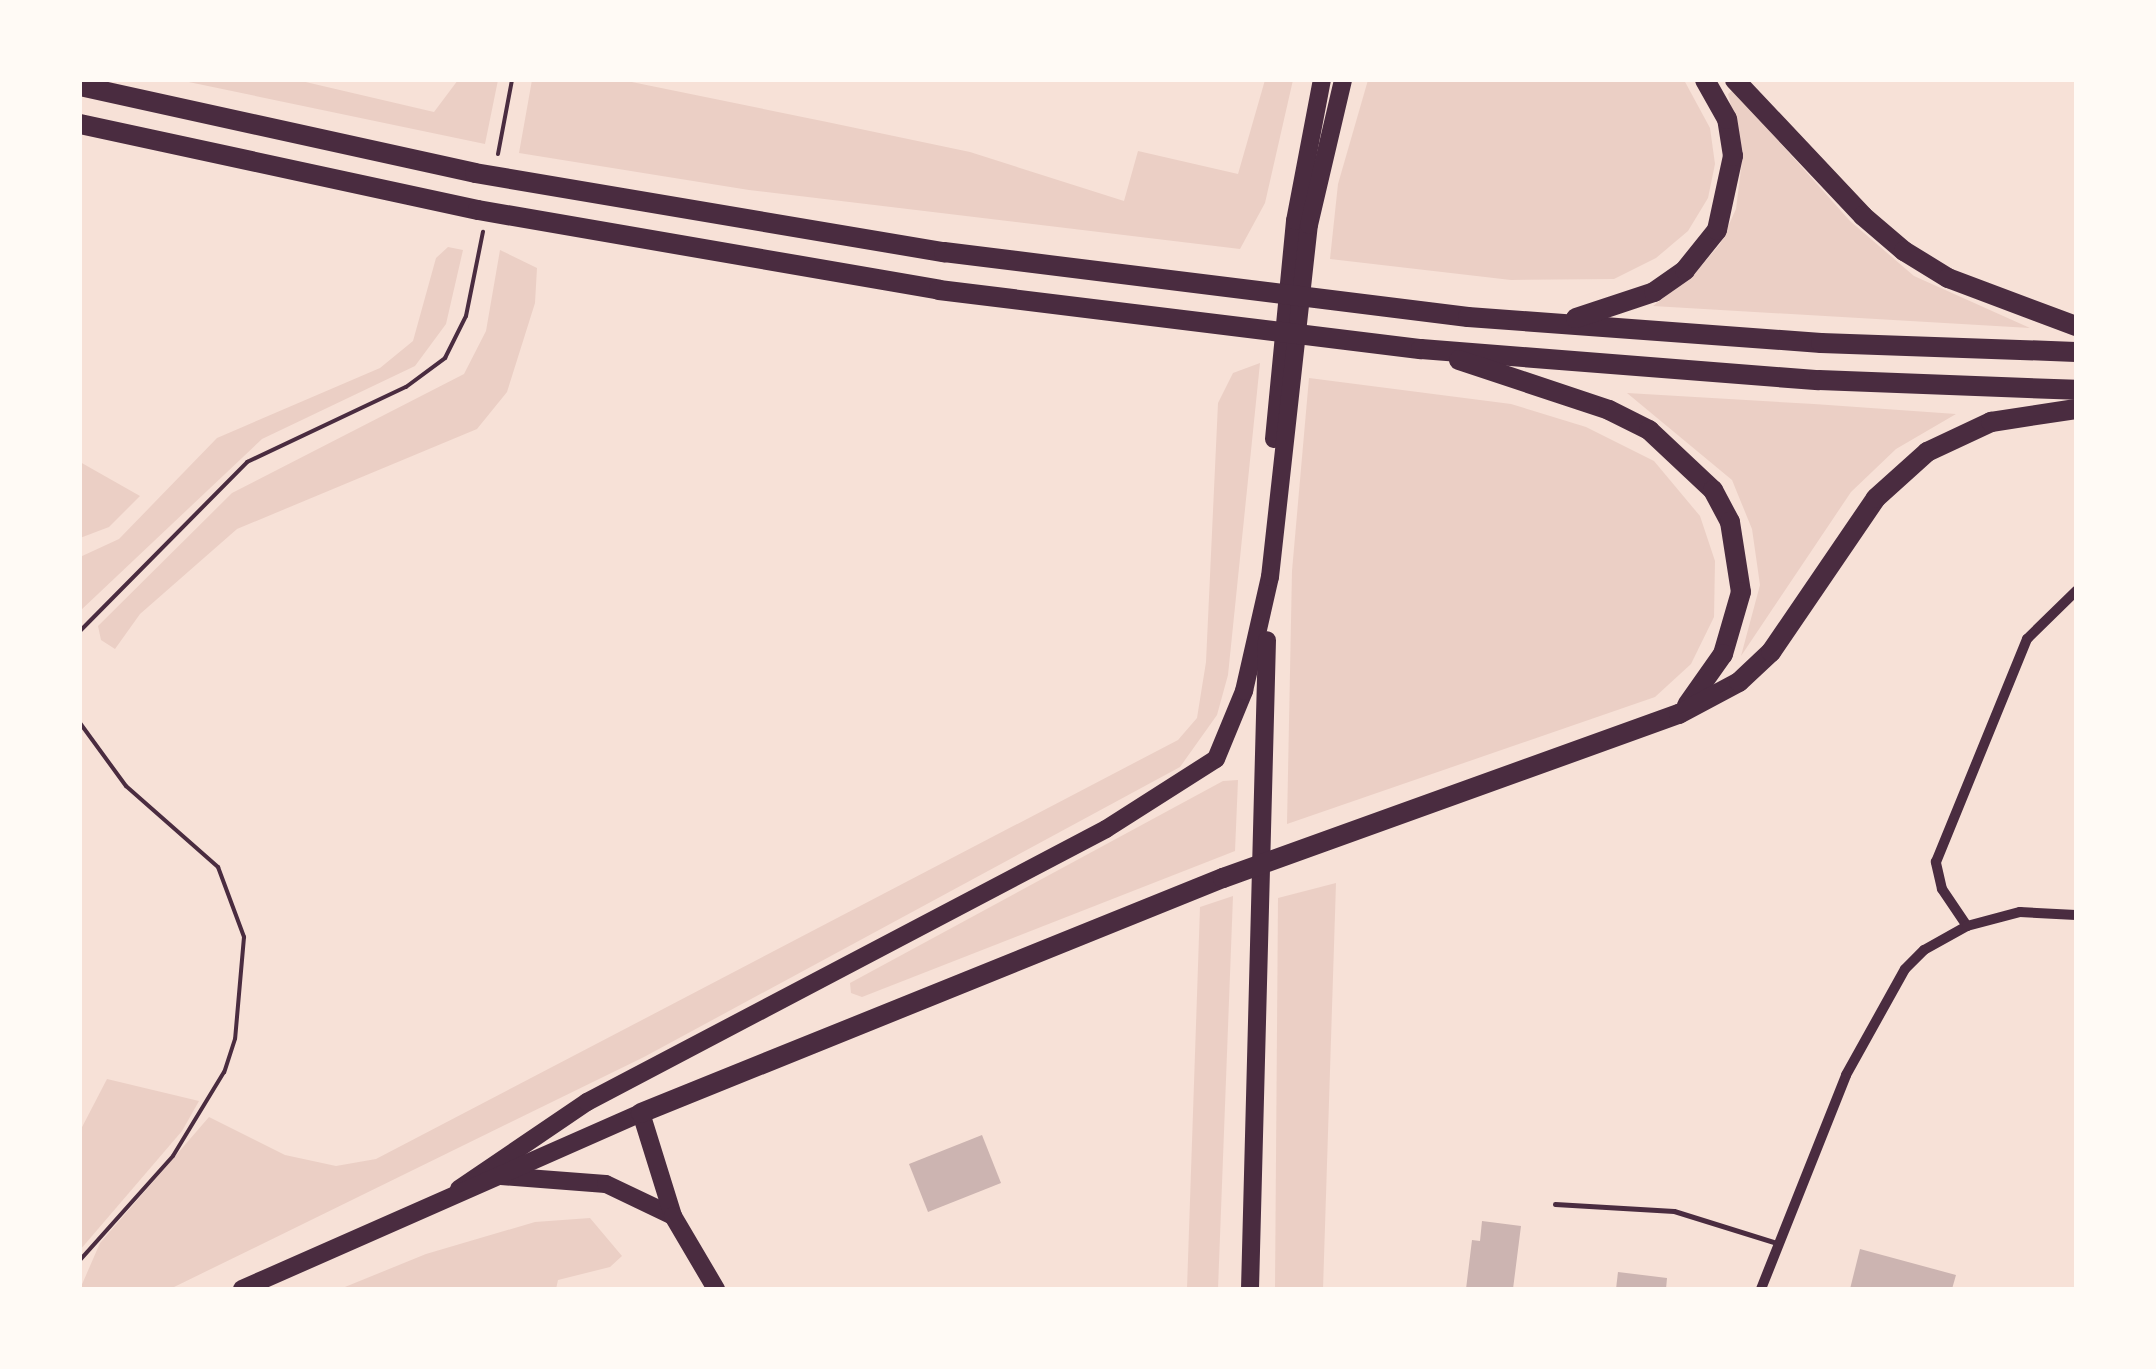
<!DOCTYPE html>
<html>
<head>
<meta charset="utf-8">
<style>
	body { margin:0 }
	#map { position:relative; width:2156px; height:1369px; overflow:hidden; background:#f7e1d7; font-family:"Zilla Slab",serif }
	div>[style] { position:absolute }
	.green>* { inset:0; background:#ebcfc5 }
	.building>* { inset:0; background:#ccb4b1 }
	.path>* { height:4px; margin:-2px; padding:0 2px; transform-origin:2px; border-radius:2px; background:#4a2c40 }
	.service>* { height:5px; margin:-2.5px; padding:0 2.5px; transform-origin:2.5px; border-radius:2.5px; background:#4a2c40 }
	.minor>* { height:10px; margin:-5px; padding:0 5px; transform-origin:5px; border-radius:5px; background:#4a2c40 }
	.primary>* { height:18px; margin:-9px; padding:0 9px; transform-origin:9px; border-radius:9px; background:#4a2c40 }
	.motorway>* { height:20px; margin:-10px; padding:0 10px; transform-origin:10px; border-radius:10px; background:#4a2c40 }
	span { translate:-50% -50%; white-space:nowrap; text-align:center; line-height:1.15; -webkit-text-stroke:9px #fffaf5; paint-order:stroke }
	.frame { position:absolute; inset:0; border:82px solid #fffaf5; pointer-events:none }
</style>
</head>
<body>
<div id="map">
	<div class="green">
		<i style="clip-path:polygon(179px 80px,297px 80px,434px 112px,458px 80px,498px 80px,485px 144px)"></i>
		<i style="clip-path:polygon(532px 80px,622px 80px,827px 122px,970px 152px,1124px 201px,1138px 151px,1238px 174px,1265px 80px,1293px 80px,1265px 203px,1240px 249px,749px 190px,519px 153px)"></i>
		<i style="clip-path:polygon(1368px 80px,1684px 80px,1710px 128px,1715px 164px,1708px 198px,1688px 231px,1656px 258px,1614px 279px,1511px 280px,1330px 259px,1338px 184px)"></i>
		<i style="clip-path:polygon(1733px 90px,1850px 221px,1914px 276px,2030px 328px,1653px 306px,1696px 272px,1720px 244px,1736px 209px,1743px 153px,1728px 94px)"></i>
		<i style="clip-path:polygon(448px 247px,463px 250px,446px 324px,415px 366px,262px 439px,80px 611px,80px 557px,119px 539px,217px 438px,380px 368px,413px 341px,436px 258px)"></i>
		<i style="clip-path:polygon(500px 250px,537px 268px,535px 303px,507px 392px,477px 429px,237px 529px,140px 614px,115px 649px,101px 640px,98px 626px,232px 493px,464px 374px,486px 331px)"></i>
		<i style="clip-path:polygon(1260px 363px,1228px 675px,1217px 715px,1180px 767px,644px 1057px,170px 1289px,80px 1289px,100px 1243px,209px 1117px,285px 1155px,336px 1166px,376px 1159px,1178px 740px,1197px 718px,1206px 662px,1218px 403px,1233px 373px)"></i>
		<i style="clip-path:polygon(1309px 378px,1511px 404px,1586px 427px,1654px 461px,1700px 516px,1715px 561px,1714px 617px,1691px 664px,1655px 697px,1287px 824px,1292px 571px)"></i>
		<i style="clip-path:polygon(1627px 393px,1814px 404px,1956px 414px,1896px 449px,1851px 492px,1741px 656px,1760px 585px,1752px 529px,1732px 480px)"></i>
		<i style="clip-path:polygon(80px 462px,140px 496px,109px 527px,80px 538px)"></i>
		<i style="clip-path:polygon(1238px 780px,1235px 851px,862px 997px,851px 993px,850px 983px,1223px 781px)"></i>
		<i style="clip-path:polygon(1336px 883px,1323px 1289px,1275px 1289px,1278px 898px)"></i>
		<i style="clip-path:polygon(1233px 896px,1218px 1289px,1187px 1289px,1200px 907px)"></i>
		<i style="clip-path:polygon(107px 1079px,199px 1101px,182px 1131px,80px 1250px,80px 1131px)"></i>
		<i style="clip-path:polygon(590px 1218px,622px 1256px,610px 1267px,558px 1280px,556px 1289px,340px 1289px,426px 1254px,535px 1222px)"></i>
	</div>
	<div class="building">
		<i style="clip-path:polygon(982px 1135px,1001px 1183px,928px 1212px,909px 1164px)"></i>
		<i style="clip-path:polygon(1482px 1221px,1521px 1226px,1513px 1289px,1466px 1289px,1472px 1240px,1480px 1241px)"></i>
		<i style="clip-path:polygon(1860px 1249px,1956px 1275px,1952px 1289px,1850px 1289px)"></i>
		<i style="clip-path:polygon(1618px 1272px,1667px 1278px,1666px 1289px,1616px 1289px)"></i>
	</div>
	<div class="path">
		<i style="left:498px;top:154px;width:75px;rotate:-79.3deg"></i>
		<i style="left:80px;top:631px;width:238px;rotate:-45.3deg"></i>
		<i style="left:247px;top:462px;width:176px;rotate:-25.3deg"></i>
		<i style="left:406px;top:387px;width:49px;rotate:-36.6deg"></i>
		<i style="left:445px;top:358px;width:47px;rotate:-63.4deg"></i>
		<i style="left:466px;top:316px;width:86px;rotate:-78.6deg"></i>
		<i style="left:80px;top:723px;width:78px;rotate:53.9deg"></i>
		<i style="left:126px;top:786px;width:123px;rotate:41.4deg"></i>
		<i style="left:218px;top:867px;width:75px;rotate:69.6deg"></i>
		<i style="left:244px;top:937px;width:102px;rotate:95deg"></i>
		<i style="left:235px;top:1039px;width:35px;rotate:108deg"></i>
		<i style="left:224px;top:1072px;width:98px;rotate:121.3deg"></i>
		<i style="left:173px;top:1156px;width:140px;rotate:131.8deg"></i>
	</div>
	<div class="service">
		<i style="left:1555px;top:1204px;width:119px;rotate:3.4deg"></i>
		<i style="left:1674px;top:1211px;width:108px;rotate:17.3deg"></i>
	</div>
	<div class="minor">
		<i style="left:1967px;top:926px;width:45px;rotate:-124deg"></i>
		<i style="left:1942px;top:889px;width:28px;rotate:-103deg"></i>
		<i style="left:1936px;top:862px;width:241px;rotate:-67.8deg"></i>
		<i style="left:2027px;top:639px;width:69px;rotate:-44.4deg"></i>
		<i style="left:1761px;top:1289px;width:230px;rotate:-68.3deg"></i>
		<i style="left:1846px;top:1075px;width:121px;rotate:-60.9deg"></i>
		<i style="left:1905px;top:969px;width:27px;rotate:-45deg"></i>
		<i style="left:1924px;top:950px;width:49px;rotate:-29.2deg"></i>
		<i style="left:1967px;top:926px;width:55px;rotate:-14.8deg"></i>
		<i style="left:2020px;top:912px;width:56px;rotate:3.1deg"></i>
	</div>
	<div class="primary">
		<i style="left:1274px;top:439px;width:219px;rotate:-84.5deg"></i>
		<i style="left:1295px;top:221px;width:144px;rotate:-79.2deg"></i>
		<i style="left:501px;top:1176px;width:105px;rotate:4.4deg"></i>
		<i style="left:606px;top:1184px;width:74px;rotate:25.5deg"></i>
		<i style="left:459px;top:1189px;width:155px;rotate:-34.2deg"></i>
		<i style="left:587px;top:1102px;width:586px;rotate:-27.74deg"></i>
		<i style="left:1106px;top:829px;width:130px;rotate:-32.5deg"></i>
		<i style="left:1216px;top:759px;width:74px;rotate:-67.6deg"></i>
		<i style="left:1244px;top:691px;width:117px;rotate:-77.2deg"></i>
		<i style="left:1270px;top:577px;width:354px;rotate:-83.7deg"></i>
		<i style="left:1309px;top:225px;width:149px;rotate:-76.8deg"></i>
		<i style="left:242px;top:1289px;width:436px;rotate:-23.8deg"></i>
		<i style="left:641px;top:1113px;width:108px;rotate:72.7deg"></i>
		<i style="left:673px;top:1216px;width:85px;rotate:59.5deg"></i>
		<i style="left:1250px;top:1289px;width:649px;rotate:-88.5deg"></i>
	</div>
	<div class="motorway">
		<i style="left:1735px;top:80px;width:187px;rotate:46.7deg"></i>
		<i style="left:1863px;top:216px;width:54px;rotate:40.5deg"></i>
		<i style="left:1904px;top:251px;width:52px;rotate:31.5deg"></i>
		<i style="left:1948px;top:278px;width:137px;rotate:20.6deg"></i>
		<i style="left:80px;top:86px;width:404px;rotate:12.4deg"></i>
		<i style="left:475px;top:173px;width:476px;rotate:9.6deg"></i>
		<i style="left:944px;top:252px;width:528px;rotate:7.07deg"></i>
		<i style="left:1468px;top:317px;width:354px;rotate:4.2deg"></i>
		<i style="left:1821px;top:343px;width:255px;rotate:2deg"></i>
		<i style="left:80px;top:124px;width:407px;rotate:12.2deg"></i>
		<i style="left:478px;top:210px;width:468px;rotate:9.8deg"></i>
		<i style="left:939px;top:290px;width:486px;rotate:7deg"></i>
		<i style="left:1421px;top:349px;width:399px;rotate:4.5deg"></i>
		<i style="left:1819px;top:380px;width:257px;rotate:2.2deg"></i>
		<i style="left:1576px;top:318px;width:82px;rotate:-18.4deg"></i>
		<i style="left:1654px;top:292px;width:38px;rotate:-35deg"></i>
		<i style="left:1685px;top:270px;width:51px;rotate:-51.3deg"></i>
		<i style="left:1717px;top:230px;width:76px;rotate:-77.8deg"></i>
		<i style="left:1733px;top:156px;width:37px;rotate:-99deg"></i>
		<i style="left:1727px;top:119px;width:45px;rotate:-119.4deg"></i>
		<i style="left:1459px;top:360px;width:158px;rotate:18.4deg"></i>
		<i style="left:1609px;top:410px;width:45px;rotate:26.6deg"></i>
		<i style="left:1649px;top:430px;width:88px;rotate:43.2deg"></i>
		<i style="left:1713px;top:490px;width:36px;rotate:62deg"></i>
		<i style="left:1730px;top:522px;width:71px;rotate:81.1deg"></i>
		<i style="left:1741px;top:592px;width:65px;rotate:106.2deg"></i>
		<i style="left:1723px;top:654px;width:62px;rotate:125.2deg"></i>
		<i style="left:641px;top:1113px;width:628px;rotate:-21.99deg"></i>
		<i style="left:1223px;top:878px;width:485px;rotate:-19.8deg"></i>
		<i style="left:1679px;top:714px;width:68px;rotate:-28.1deg"></i>
		<i style="left:1739px;top:682px;width:44px;rotate:-43.2deg"></i>
		<i style="left:1771px;top:652px;width:186px;rotate:-55.7deg"></i>
		<i style="left:1876px;top:498px;width:69px;rotate:-42deg"></i>
		<i style="left:1927px;top:452px;width:71px;rotate:-25.1deg"></i>
		<i style="left:1991px;top:422px;width:86px;rotate:-8.7deg"></i>
	</div>
	<div class="frame"></div>
</div>
</body>
</html>
